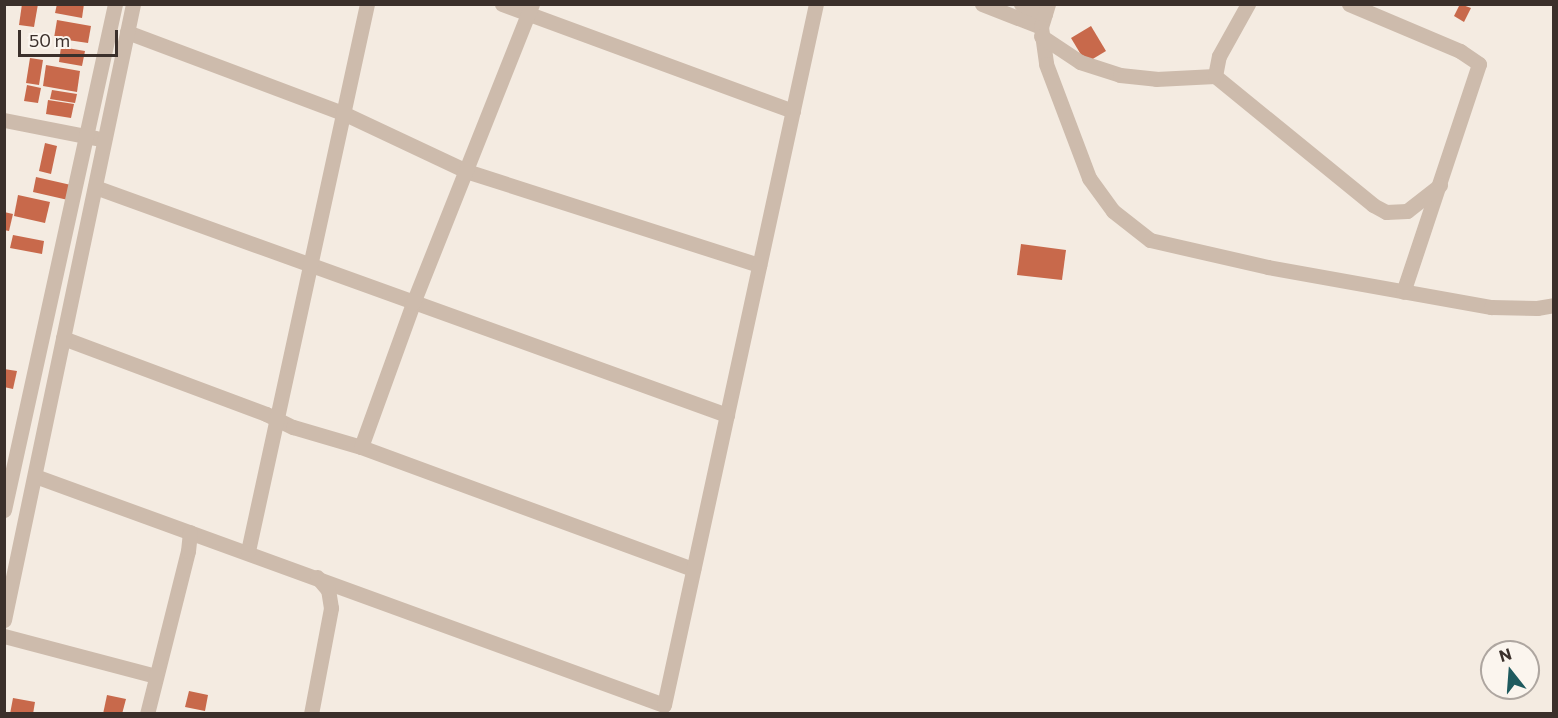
<!DOCTYPE html>
<html>
<head>
<meta charset="utf-8">
<style>
	body { margin:0 }
	#map { position:relative; width:1558px; height:718px; overflow:hidden; background:#f4ebe1; font-family:Commissioner,sans-serif }
	div>[style] { position:absolute }
	.building>* { inset:0; background:#c8694b }
	.minor>* { height:15px; margin:-7.5px; padding:0 7.5px; transform-origin:7.5px; border-radius:7.5px; background:#cdbbac }
	span { translate:-50% -50%; white-space:nowrap; text-align:center; line-height:1.15; -webkit-text-stroke:5px #fbf5ee; paint-order:stroke }
	.frame { position:absolute; inset:0; border:6px solid #3b302b; pointer-events:none }
	.north { position:absolute; left:1480px; top:640px; width:60px; height:60px; box-sizing:border-box; background:#fbf5ee; border:2px solid #aea6a0; border-radius:50%; rotate:343deg; font-size:16px; font-weight:700; line-height:24px; text-align:center; color:#3b302b }
	.north::after { content:''; display:block; margin:auto; width:21px; height:27px; background:#1f5a5e; clip-path:polygon(50% 0,100% 100%,50% 72%,0 100%) }
	.scale { position:absolute; left:18px; top:30px; width:100px; height:27px; box-sizing:border-box; border:3px solid #3b302b; border-top:0; padding-left:8px; font-size:18px; line-height:21px; white-space:nowrap; color:#3b302b; -webkit-text-stroke:4px #fbf5ee; paint-order:stroke }
</style>
</head>
<body>
<div id="map">
	<div class="building">
		<i style="clip-path:polygon(22px 4px,38px 4px,34px 27px,19px 25px)"></i>
		<i style="clip-path:polygon(57px 4px,84px 4px,82px 18px,55px 13px)"></i>
		<i style="clip-path:polygon(1460px 4px,1471px 8px,1464px 22px,1454px 16px)"></i>
		<i style="clip-path:polygon(57px 20px,91px 26px,88px 43px,54px 38px)"></i>
		<i style="clip-path:polygon(1091px 26px,1106px 51px,1086px 63px,1071px 38px)"></i>
		<i style="clip-path:polygon(61px 47px,85px 51px,82px 66px,59px 62px)"></i>
		<i style="clip-path:polygon(30px 58px,43px 60px,39px 85px,26px 83px)"></i>
		<i style="clip-path:polygon(46px 65px,80px 71px,77px 92px,43px 86px)"></i>
		<i style="clip-path:polygon(27px 85px,41px 88px,38px 103px,24px 101px)"></i>
		<i style="clip-path:polygon(52px 90px,77px 94px,75px 103px,50px 99px)"></i>
		<i style="clip-path:polygon(48px 100px,74px 104px,71px 118px,46px 114px)"></i>
		<i style="clip-path:polygon(45px 143px,57px 146px,51px 174px,39px 171px)"></i>
		<i style="clip-path:polygon(36px 177px,71px 185px,68px 200px,33px 192px)"></i>
		<i style="clip-path:polygon(18px 195px,50px 202px,45px 223px,14px 216px)"></i>
		<i style="clip-path:polygon(4px 212px,13px 214px,9px 231px,4px 230px)"></i>
		<i style="clip-path:polygon(13px 235px,44px 241px,42px 254px,10px 248px)"></i>
		<i style="clip-path:polygon(1021px 244px,1066px 250px,1062px 280px,1017px 275px)"></i>
		<i style="clip-path:polygon(4px 369px,17px 371px,13px 389px,4px 387px)"></i>
		<i style="clip-path:polygon(189px 691px,208px 695px,205px 711px,185px 707px)"></i>
		<i style="clip-path:polygon(107px 695px,126px 699px,122px 714px,103px 714px)"></i>
		<i style="clip-path:polygon(13px 698px,35px 702px,33px 714px,10px 714px)"></i>
	</div>
	<div class="minor">
		<i style="left:502px;top:4px;width:310px;rotate:20.2deg"></i>
		<i style="left:982px;top:4px;width:63px;rotate:21.3deg"></i>
		<i style="left:1021px;top:4px;width:26px;rotate:23deg"></i>
		<i style="left:1048px;top:4px;width:24px;rotate:107deg"></i>
		<i style="left:1041px;top:27px;width:37px;rotate:82deg"></i>
		<i style="left:1046px;top:64px;width:122px;rotate:69.3deg"></i>
		<i style="left:1089px;top:178px;width:41px;rotate:54deg"></i>
		<i style="left:1113px;top:211px;width:47px;rotate:38.1deg"></i>
		<i style="left:1150px;top:240px;width:121px;rotate:12.9deg"></i>
		<i style="left:1268px;top:267px;width:227px;rotate:10.2deg"></i>
		<i style="left:1491px;top:307px;width:46px;rotate:1.2deg"></i>
		<i style="left:1537px;top:308px;width:17px;rotate:-10deg"></i>
		<i style="left:1349px;top:4px;width:121px;rotate:22.9deg"></i>
		<i style="left:1460px;top:51px;width:23px;rotate:34deg"></i>
		<i style="left:1479px;top:64px;width:240px;rotate:108.4deg"></i>
		<i style="left:127px;top:32px;width:231px;rotate:20.6deg"></i>
		<i style="left:343px;top:113px;width:136px;rotate:25.2deg"></i>
		<i style="left:466px;top:171px;width:308px;rotate:17.8deg"></i>
		<i style="left:1041px;top:36px;width:47px;rotate:33.7deg"></i>
		<i style="left:1080px;top:62px;width:42px;rotate:18deg"></i>
		<i style="left:1120px;top:75px;width:36px;rotate:6deg"></i>
		<i style="left:1156px;top:79px;width:59px;rotate:-2.9deg"></i>
		<i style="left:1215px;top:76px;width:204px;rotate:39.2deg"></i>
		<i style="left:1373px;top:205px;width:15px;rotate:28deg"></i>
		<i style="left:1386px;top:212px;width:21px;rotate:-3deg"></i>
		<i style="left:1407px;top:211px;width:42px;rotate:-38.2deg"></i>
		<i style="left:1215px;top:76px;width:20px;rotate:-79deg"></i>
		<i style="left:1219px;top:56px;width:60px;rotate:-60.9deg"></i>
		<i style="left:4px;top:120px;width:94px;rotate:11.1deg"></i>
		<i style="left:95px;top:187px;width:672px;rotate:19.84deg"></i>
		<i style="left:63px;top:338px;width:217px;rotate:20.5deg"></i>
		<i style="left:266px;top:414px;width:30px;rotate:26deg"></i>
		<i style="left:293px;top:427px;width:71px;rotate:16.4deg"></i>
		<i style="left:361px;top:447px;width:354px;rotate:20.2deg"></i>
		<i style="left:361px;top:447px;width:153px;rotate:-70.1deg"></i>
		<i style="left:413px;top:303px;width:322px;rotate:-68.3deg"></i>
		<i style="left:35px;top:476px;width:669px;rotate:20.01deg"></i>
		<i style="left:664px;top:705px;width:717px;rotate:-77.77deg"></i>
		<i style="left:4px;top:510px;width:518px;rotate:-77.63deg"></i>
		<i style="left:248px;top:551px;width:560px;rotate:-77.73deg"></i>
		<i style="left:4px;top:620px;width:629px;rotate:-78.17deg"></i>
		<i style="left:4px;top:636px;width:156px;rotate:14.8deg"></i>
		<i style="left:147px;top:714px;width:168px;rotate:-75.9deg"></i>
		<i style="left:188px;top:551px;width:19px;rotate:-84deg"></i>
		<i style="left:311px;top:714px;width:108px;rotate:-79.3deg"></i>
		<i style="left:331px;top:608px;width:18px;rotate:-99deg"></i>
		<i style="left:328px;top:590px;width:17px;rotate:-130deg"></i>
	</div>
	<div class="frame"></div>
	<div class="north">N</div>
	<div class="scale">50 m</div>
</div>
</body>
</html>
